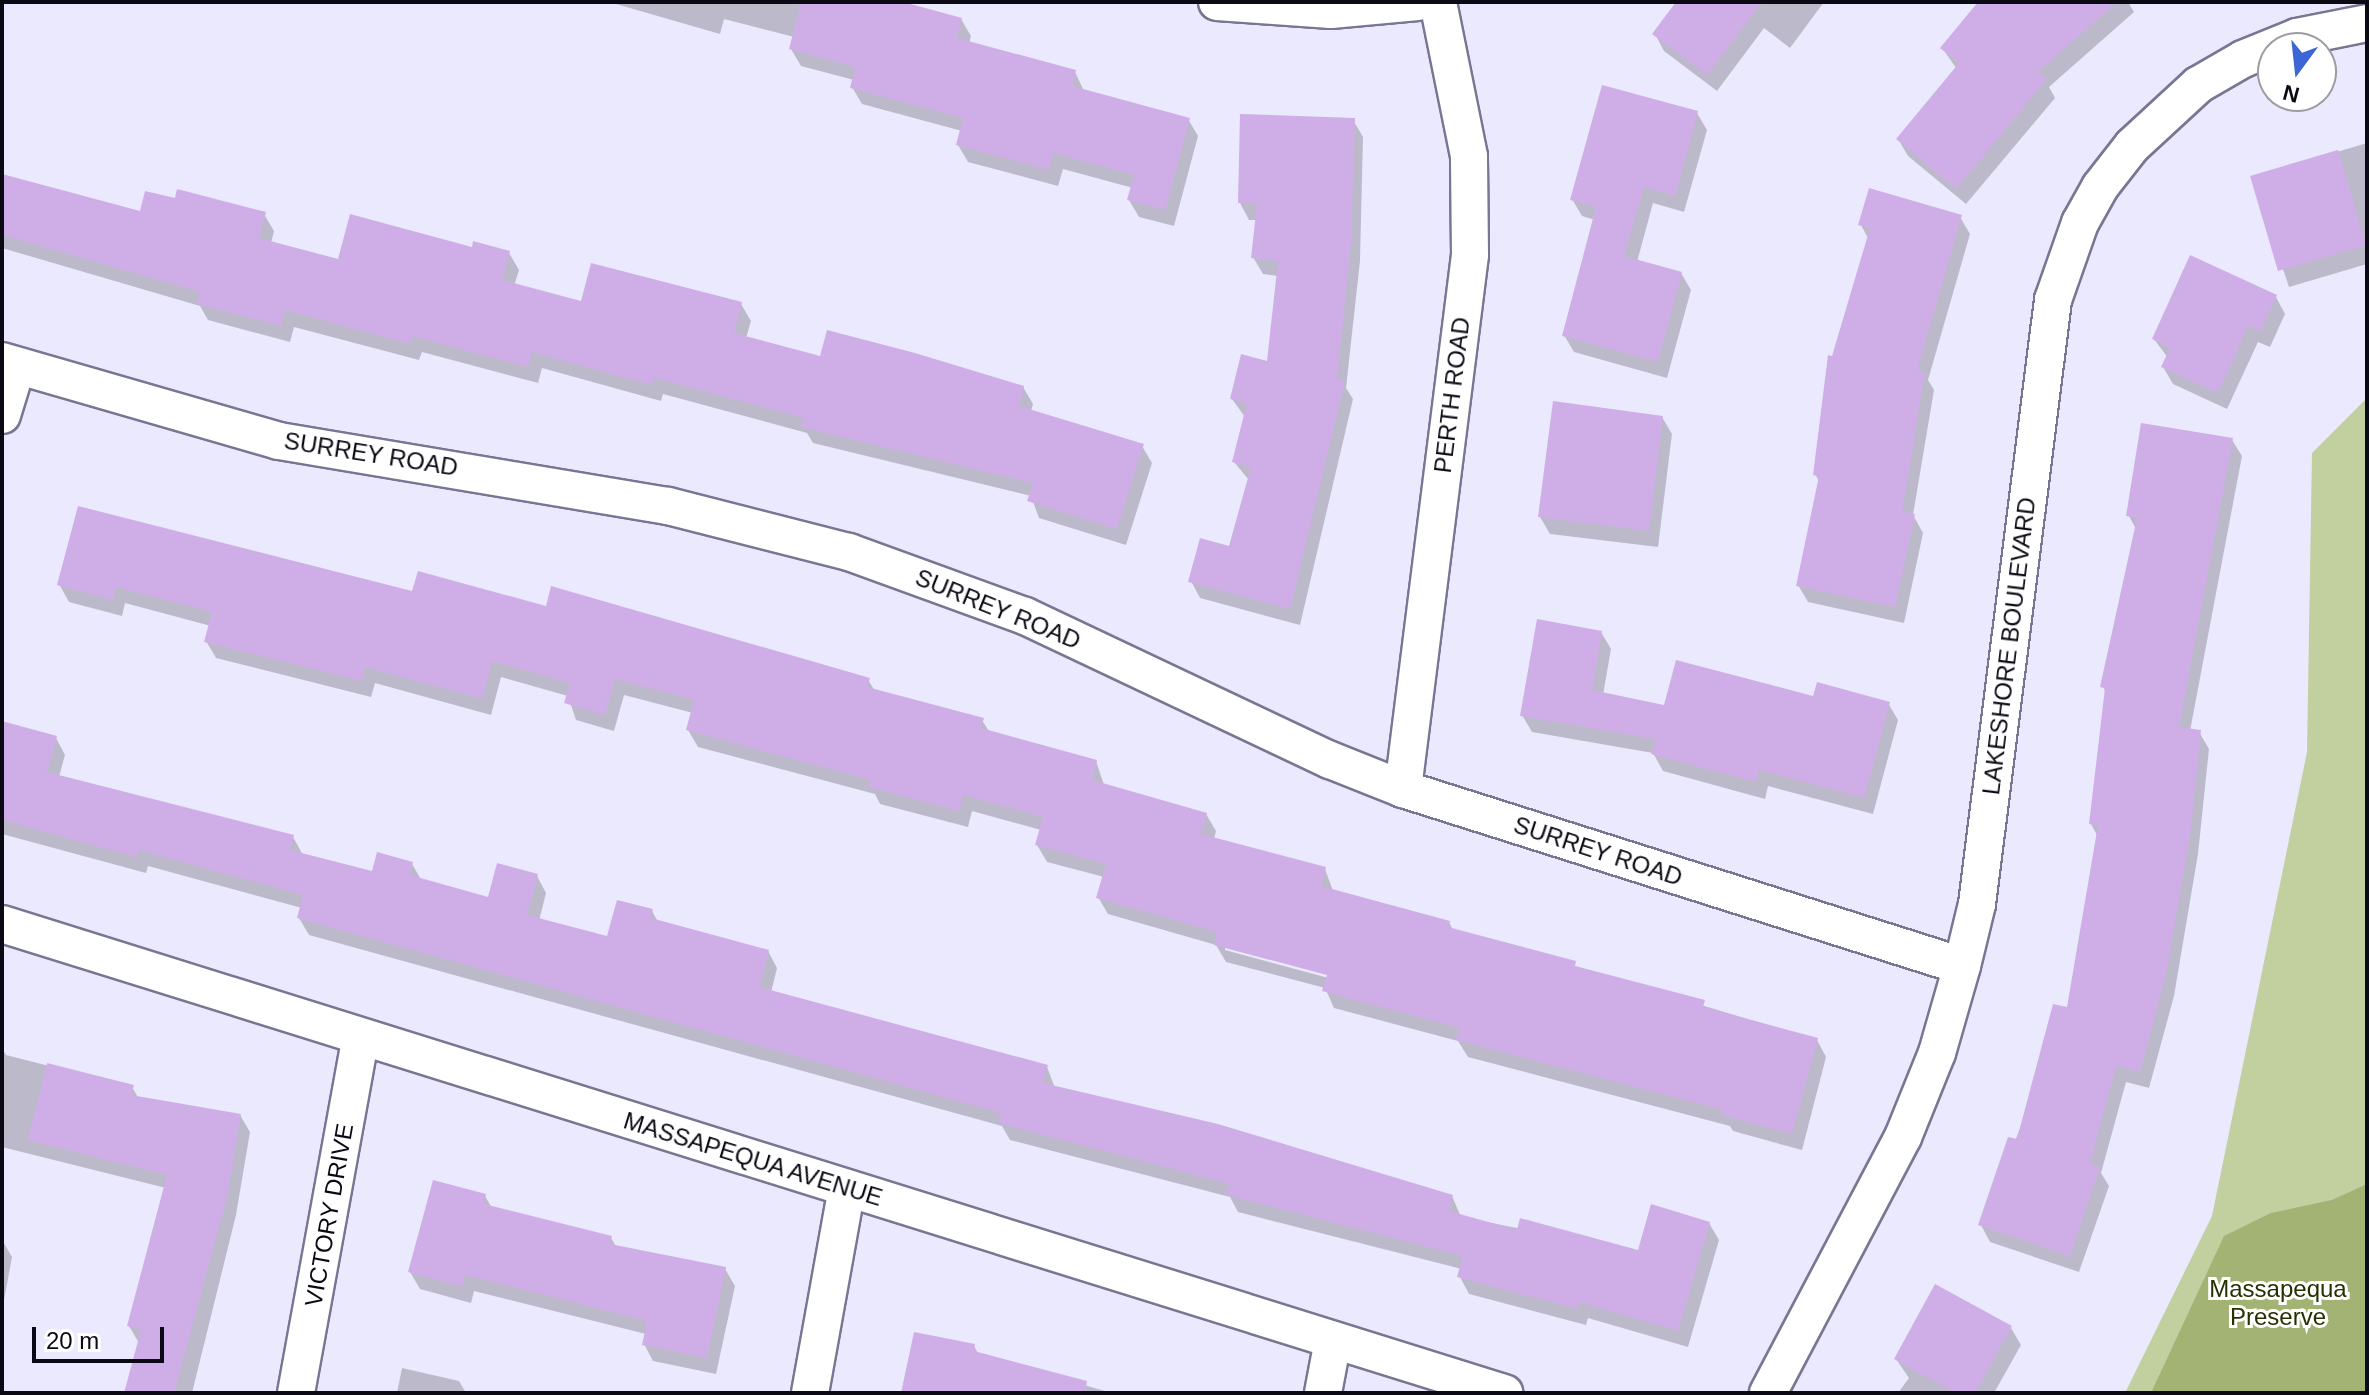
<!DOCTYPE html>
<html>
<head>
<meta charset="utf-8">
<style>
	body { margin:0 }
	#map { position:relative; width:2369px; height:1395px; overflow:hidden; background:#ebe9fd; font-family:Arial,sans-serif }
	div>[style] { position:absolute }
	.green>* { inset:0; background:#c2cf9f }
	.forest>* { inset:0; background:#a2b374 }
	.shadow>* { inset:0; background:#0003 }
	.building>* { inset:0; background:#cfaee7 }
	.roads { filter:drop-shadow(2px 0 #797693) drop-shadow(-2px 0 #797693) drop-shadow(0 2px #797693) drop-shadow(0 -2px #797693) }
	.street>* { height:36px; margin:-18px; padding:0 18px; transform-origin:18px; border-radius:18px; background:#fff }
	span { translate:-50% -50%; white-space:nowrap; text-align:center; line-height:1.15; -webkit-text-stroke:6px #fff; paint-order:stroke }
	.street-label { font-size:24px; color:#0b0a14 }
	.park-label { font-size:24px; color:#263000 }
	.frame { position:absolute; inset:0; border:4px solid #0b0a14; pointer-events:none }
	.north { position:absolute; left:2257px; top:32px; width:80px; height:80px; box-sizing:border-box; background:#fff; border:2px solid #9d9da1; border-radius:50%; rotate:195deg; font-size:22px; font-weight:700; line-height:32px; text-align:center; color:#0b0a14 }
	.north::after { content:''; display:block; margin:auto; width:28px; height:36px; background:#3c66d7; clip-path:polygon(50% 0,100% 100%,50% 72%,0 100%) }
	.scale { position:absolute; left:32px; top:1327px; width:132px; height:36px; box-sizing:border-box; border:4px solid #0b0a14; border-top:0; padding-left:10px; font-size:24px; line-height:28px; white-space:nowrap; color:#0b0a14; -webkit-text-stroke:6px #fff; paint-order:stroke }
</style>
</head>
<body>
<div id="map">
	<div class="green">
		<i style="clip-path:polygon(2367px 398px,2367px 1393px,2125px 1393px,2212px 1216px,2307px 752px,2312px 453px)"></i>
	</div>
	<div class="forest">
		<i style="clip-path:polygon(2367px 1184px,2367px 1393px,2151px 1393px,2224px 1236px,2271px 1213px,2332px 1200px)"></i>
	</div>
	<div class="shadow">
		<i style="clip-path:polygon(609px 2px,896px 2px,961px 19px,971px 36px,969px 44px,1075px 72px,1084px 91px,1188px 119px,1198px 136px,1174px 226px,1139px 217px,1129px 200px,1133px 188px,1063px 169px,1058px 186px,968px 162px,958px 145px,962px 131px,862px 104px,852px 87px,854px 80px,801px 66px,791px 49px,794px 37px,724px 19px,720px 34px)"></i>
		<i style="clip-path:polygon(1679px 2px,1824px 2px,1790px 48px,1764px 28px,1717px 91px,1664px 51px,1655px 34px)"></i>
		<i style="clip-path:polygon(2002px 2px,2128px 2px,2134px 12px,2049px 87px,2055px 98px,1966px 204px,1908px 156px,1898px 139px,1957px 69px,1942px 48px)"></i>
		<i style="clip-path:polygon(1697px 113px,1707px 130px,1684px 212px,1653px 203px,1637px 262px,1681px 273px,1691px 290px,1667px 378px,1574px 352px,1564px 335px,1595px 220px,1582px 216px,1572px 199px)"></i>
		<i style="clip-path:polygon(1353px 120px,1363px 137px,1360px 261px,1346px 388px,1353px 399px,1300px 625px,1200px 598px,1191px 581px,1231px 548px,1249px 480px,1234px 462px,1245px 417px,1232px 399px,1268px 363px,1278px 276px,1263px 274px,1253px 257px,1257px 220px,1249px 220px,1240px 203px)"></i>
		<i style="clip-path:polygon(2367px 143px,2367px 264px,2289px 287px,2252px 177px)"></i>
		<i style="clip-path:polygon(2px 178px,141px 213px,264px 214px,274px 231px,271px 243px,339px 261px,473px 249px,509px 253px,519px 270px,514px 286px,582px 304px,741px 304px,751px 321px,746px 338px,822px 359px,1023px 387px,1033px 404px,1031px 411px,1142px 446px,1152px 463px,1126px 545px,1039px 518px,1031px 496px,813px 443px,807px 433px,663px 394px,661px 401px,542px 368px,538px 383px,422px 352px,419px 360px,294px 327px,290px 342px,208px 320px,200px 306px,2px 248px)"></i>
		<i style="clip-path:polygon(1960px 217px,1970px 234px,1928px 380px,1934px 390px,1913px 515px,1923px 533px,1904px 623px,1808px 602px,1798px 585px,1820px 483px,1815px 474px,1834px 358px,1869px 240px,1861px 225px)"></i>
		<i style="clip-path:polygon(2276px 297px,2285px 314px,2270px 347px,2258px 342px,2227px 409px,2173px 384px,2163px 367px,2168px 358px,2154px 339px)"></i>
		<i style="clip-path:polygon(1662px 417px,1672px 434px,1658px 547px,1550px 534px,1540px 517px)"></i>
		<i style="clip-path:polygon(2232px 440px,2242px 456px,2190px 731px,2199px 732px,2209px 749px,2198px 854px,2174px 996px,2149px 1088px,2126px 1082px,2101px 1173px,2109px 1186px,2079px 1272px,1990px 1242px,1981px 1225px,2068px 1010px,2098px 837px,2091px 824px,2106px 693px,2103px 687px,2136px 529px,2129px 516px)"></i>
		<i style="clip-path:polygon(evenodd,59px 584px,414px 594px,547px 608px,868px 680px,875px 691px,982px 720px,990px 733px,1096px 761px,1104px 785px,1206px 814px,1216px 831px,1214px 839px,1325px 869px,1333px 891px,1449px 922px,1453px 930px,1817px 1040px,1826px 1057px,1802px 1150px,1733px 1131px,1730px 1126px,1468px 1057px,1458px 1041px,1334px 1008px,1325px 988px,1226px 962px,1216px 945px,1108px 914px,1098px 897px,1104px 877px,1047px 862px,1037px 845px,1041px 830px,972px 811px,968px 827px,880px 804px,875px 794px,698px 747px,688px 730px,693px 713px,624px 695px,614px 731px,576px 720px,568px 696px,501px 677px,491px 715px,375px 683px,371px 697px,216px 658px,206px 641px,211px 626px,125px 603px,122px 616px,69px 602px,59px 584px,1225px 946px,1337px 976px,1336px 980px,1225px 950px,1225px 946px)"></i>
		<i style="clip-path:polygon(1601px 632px,1611px 649px,1603px 695px,1666px 707px,1814px 699px,1888px 703px,1898px 720px,1873px 814px,1768px 786px,1765px 799px,1663px 771px,1653px 753px,1532px 732px,1522px 715px)"></i>
		<i style="clip-path:polygon(2px 727px,56px 738px,65px 755px,59px 777px,293px 837px,303px 855px,373px 874px,412px 864px,422px 881px,490px 899px,537px 876px,546px 893px,539px 921px,609px 938px,652px 911px,658px 922px,768px 951px,777px 968px,771px 993px,1047px 1067px,1055px 1088px,1452px 1196px,1461px 1217px,1639px 1252px,1709px 1223px,1719px 1240px,1688px 1347px,1588px 1318px,1586px 1325px,1469px 1294px,1460px 1277px,1462px 1269px,1238px 1212px,1230px 1197px,1010px 1140px,1002px 1126px,309px 935px,299px 918px,302px 908px,148px 866px,146px 873px,2px 834px)"></i>
		<i style="clip-path:polygon(2px 1048px,6px 1055px,132px 1087px,139px 1099px,240px 1115px,250px 1132px,236px 1215px,192px 1393px,126px 1393px,139px 1343px,129px 1326px,166px 1188px,2px 1147px)"></i>
		<i style="clip-path:polygon(485px 1196px,492px 1208px,611px 1238px,617px 1248px,725px 1269px,735px 1286px,716px 1374px,653px 1361px,644px 1344px,646px 1334px,474px 1291px,471px 1303px,420px 1289px,410px 1272px)"></i>
		<i style="clip-path:polygon(2px 1240px,12px 1257px,4px 1300px,2px 1299px)"></i>
		<i style="clip-path:polygon(2011px 1328px,2021px 1345px,1994px 1393px,1898px 1393px,1909px 1378px,1896px 1359px)"></i>
		<i style="clip-path:polygon(974px 1346px,979px 1355px,1112px 1393px,904px 1393px)"></i>
		<i style="clip-path:polygon(402px 1368px,459px 1381px,466px 1393px,397px 1393px)"></i>
	</div>
	<div class="building">
		<i style="clip-path:polygon(801px 2px,903px 2px,962px 18px,957px 38px,1076px 70px,1072px 86px,1190px 118px,1165px 210px,1127px 200px,1134px 175px,1054px 153px,1049px 170px,956px 145px,963px 118px,850px 88px,855px 67px,789px 49px)"></i>
		<i style="clip-path:polygon(1676px 2px,1762px 2px,1707px 75px,1652px 34px)"></i>
		<i style="clip-path:polygon(1978px 2px,2117px 2px,2038px 72px,2047px 79px,1956px 189px,1896px 139px,1959px 63px,1940px 48px)"></i>
		<i style="clip-path:polygon(1602px 85px,1698px 111px,1675px 196px,1644px 187px,1624px 256px,1682px 272px,1658px 362px,1562px 336px,1596px 207px,1570px 200px)"></i>
		<i style="clip-path:polygon(1240px 114px,1355px 118px,1351px 243px,1337px 379px,1345px 381px,1290px 609px,1188px 582px,1200px 538px,1229px 546px,1251px 467px,1232px 462px,1247px 403px,1230px 399px,1241px 354px,1267px 361px,1278px 261px,1251px 258px,1257px 204px,1238px 203px)"></i>
		<i style="clip-path:polygon(2338px 150px,2366px 245px,2278px 271px,2250px 176px)"></i>
		<i style="clip-path:polygon(2px 174px,140px 211px,145px 191px,175px 198px,177px 189px,266px 212px,259px 238px,338px 259px,350px 214px,472px 247px,473px 241px,510px 251px,502px 280px,581px 301px,591px 263px,742px 302px,734px 333px,820px 356px,827px 330px,915px 353px,1024px 386px,1019px 406px,1144px 444px,1117px 529px,1027px 501px,1033px 483px,801px 427px,804px 418px,654px 378px,652px 385px,532px 352px,528px 367px,412px 336px,410px 344px,285px 310px,281px 326px,196px 304px,200px 292px,2px 235px)"></i>
		<i style="clip-path:polygon(1869px 188px,1962px 215px,1917px 370px,1925px 371px,1902px 512px,1915px 514px,1895px 607px,1796px 586px,1819px 476px,1813px 475px,1828px 355px,1832px 356px,1870px 228px,1858px 225px)"></i>
		<i style="clip-path:polygon(2190px 255px,2277px 295px,2260px 331px,2248px 326px,2218px 393px,2161px 367px,2170px 348px,2152px 339px)"></i>
		<i style="clip-path:polygon(1553px 401px,1663px 416px,1649px 531px,1538px 517px)"></i>
		<i style="clip-path:polygon(2141px 423px,2233px 438px,2179px 727px,2201px 730px,2190px 836px,2165px 978px,2140px 1072px,2116px 1066px,2090px 1164px,2100px 1167px,2070px 1256px,1978px 1225px,2008px 1137px,2017px 1139px,2053px 1004px,2067px 1007px,2098px 825px,2089px 824px,2105px 688px,2100px 687px,2137px 518px,2126px 516px)"></i>
		<i style="clip-path:polygon(78px 506px,412px 591px,418px 571px,546px 606px,551px 586px,870px 678px,867px 687px,984px 718px,981px 728px,1097px 760px,1092px 780px,1207px 813px,1201px 834px,1326px 867px,1321px 886px,1450px 921px,1448px 927px,1576px 961px,1575px 966px,1705px 1000px,1703px 1007px,1818px 1038px,1792px 1134px,1721px 1115px,1723px 1110px,1456px 1040px,1459px 1028px,1322px 991px,1327px 975px,1214px 945px,1217px 932px,1096px 898px,1106px 864px,1035px 845px,1043px 817px,963px 795px,959px 811px,868px 787px,870px 780px,686px 730px,694px 700px,615px 679px,605px 715px,564px 703px,570px 683px,492px 661px,482px 699px,365px 667px,362px 681px,204px 642px,212px 612px,116px 587px,113px 600px,57px 585px)"></i>
		<i style="clip-path:polygon(1537px 619px,1602px 631px,1592px 690px,1664px 705px,1676px 660px,1813px 696px,1817px 682px,1890px 702px,1864px 798px,1759px 770px,1756px 782px,1651px 754px,1655px 739px,1520px 716px)"></i>
		<i style="clip-path:polygon(2px 721px,57px 736px,47px 772px,294px 835px,290px 850px,372px 871px,377px 852px,413px 862px,410px 875px,488px 897px,497px 863px,538px 874px,527px 915px,607px 936px,617px 900px,653px 909px,651px 918px,769px 950px,759px 987px,1048px 1065px,1043px 1083px,1218px 1124px,1453px 1195px,1449px 1211px,1517px 1230px,1520px 1218px,1638px 1250px,1651px 1204px,1710px 1222px,1678px 1331px,1579px 1302px,1577px 1309px,1457px 1277px,1463px 1256px,1226px 1195px,1230px 1184px,998px 1123px,1001px 1113px,297px 918px,303px 895px,139px 850px,137px 857px,2px 820px)"></i>
		<i style="clip-path:polygon(47px 1063px,134px 1085px,131px 1095px,241px 1114px,227px 1197px,174px 1393px,124px 1393px,141px 1330px,127px 1326px,167px 1175px,28px 1140px)"></i>
		<i style="clip-path:polygon(433px 1180px,486px 1194px,484px 1204px,612px 1236px,610px 1244px,726px 1267px,707px 1358px,642px 1345px,647px 1321px,465px 1275px,462px 1287px,408px 1272px)"></i>
		<i style="clip-path:polygon(1935px 1284px,2012px 1326px,1975px 1393px,1955px 1393px,1894px 1359px)"></i>
		<i style="clip-path:polygon(914px 1332px,975px 1344px,974px 1351px,1087px 1381px,1085px 1393px,901px 1393px)"></i>
	</div>
	<div class="roads">
		<div class="street">
			<i style="left:1217px;top:2px;width:114px;rotate:4deg"></i>
			<i style="left:1331px;top:10px;width:87px;rotate:-5.3deg"></i>
			<i style="left:2px;top:361px;width:288px;rotate:16.1deg"></i>
			<i style="left:279px;top:441px;width:394px;rotate:9.5deg"></i>
			<i style="left:668px;top:506px;width:187px;rotate:14.3deg"></i>
			<i style="left:849px;top:552px;width:187px;rotate:20deg"></i>
			<i style="left:1025px;top:616px;width:337px;rotate:25.3deg"></i>
			<i style="left:1330px;top:760px;width:79px;rotate:21.7deg"></i>
			<i style="left:1403px;top:789px;width:586px;rotate:17.57deg"></i>
			<i style="left:2px;top:415px;width:51px;rotate:-73deg"></i>
			<i style="left:1403px;top:789px;width:538px;rotate:-82.85deg"></i>
			<i style="left:1470px;top:255px;width:99px;rotate:-90.6deg"></i>
			<i style="left:1469px;top:156px;width:157px;rotate:-101.4deg"></i>
			<i style="left:2px;top:924px;width:1574px;rotate:17.34deg"></i>
			<i style="left:296px;top:1393px;width:362px;rotate:-79.7deg"></i>
			<i style="left:810px;top:1393px;width:208px;rotate:-79.8deg"></i>
			<i style="left:1323px;top:1393px;width:54px;rotate:-79.3deg"></i>
			<i style="left:1768px;top:1393px;width:289px;rotate:-62.2deg"></i>
			<i style="left:1903px;top:1137px;width:91px;rotate:-68deg"></i>
			<i style="left:1937px;top:1053px;width:91px;rotate:-74deg"></i>
			<i style="left:1962px;top:966px;width:64px;rotate:-76.4deg"></i>
			<i style="left:1977px;top:904px;width:609px;rotate:-82.83deg"></i>
			<i style="left:2053px;top:300px;width:82px;rotate:-70.7deg"></i>
			<i style="left:2080px;top:223px;width:41px;rotate:-60.9deg"></i>
			<i style="left:2100px;top:187px;width:52px;rotate:-52deg"></i>
			<i style="left:2132px;top:146px;width:90px;rotate:-42.7deg"></i>
			<i style="left:2198px;top:85px;width:52px;rotate:-30deg"></i>
			<i style="left:2243px;top:59px;width:58px;rotate:-22.2deg"></i>
			<i style="left:2297px;top:37px;width:71px;rotate:-11.3deg"></i>
		</div>
	</div>
	<div class="street-label">
		<span style="left:1452px;top:395px;rotate:-83deg">PERTH ROAD</span>
		<span style="left:371px;top:454px;rotate:9deg">SURREY ROAD</span>
		<span style="left:998px;top:609px;rotate:22deg">SURREY ROAD</span>
		<span style="left:2009px;top:646px;rotate:-83deg">LAKESHORE BOULEVARD</span>
		<span style="left:1598px;top:851px;rotate:18deg">SURREY ROAD</span>
		<span style="left:753px;top:1159px;rotate:17deg">MASSAPEQUA AVENUE</span>
		<span style="left:329px;top:1215px;rotate:-80deg">VICTORY DRIVE</span>
	</div>
	<div class="park-label">
		<span style="left:2278px;top:1303px">Massapequa<br>Preserve</span>
	</div>
	<div class="frame"></div>
	<div class="north">N</div>
	<div class="scale">20 m</div>
</div>
</body>
</html>
